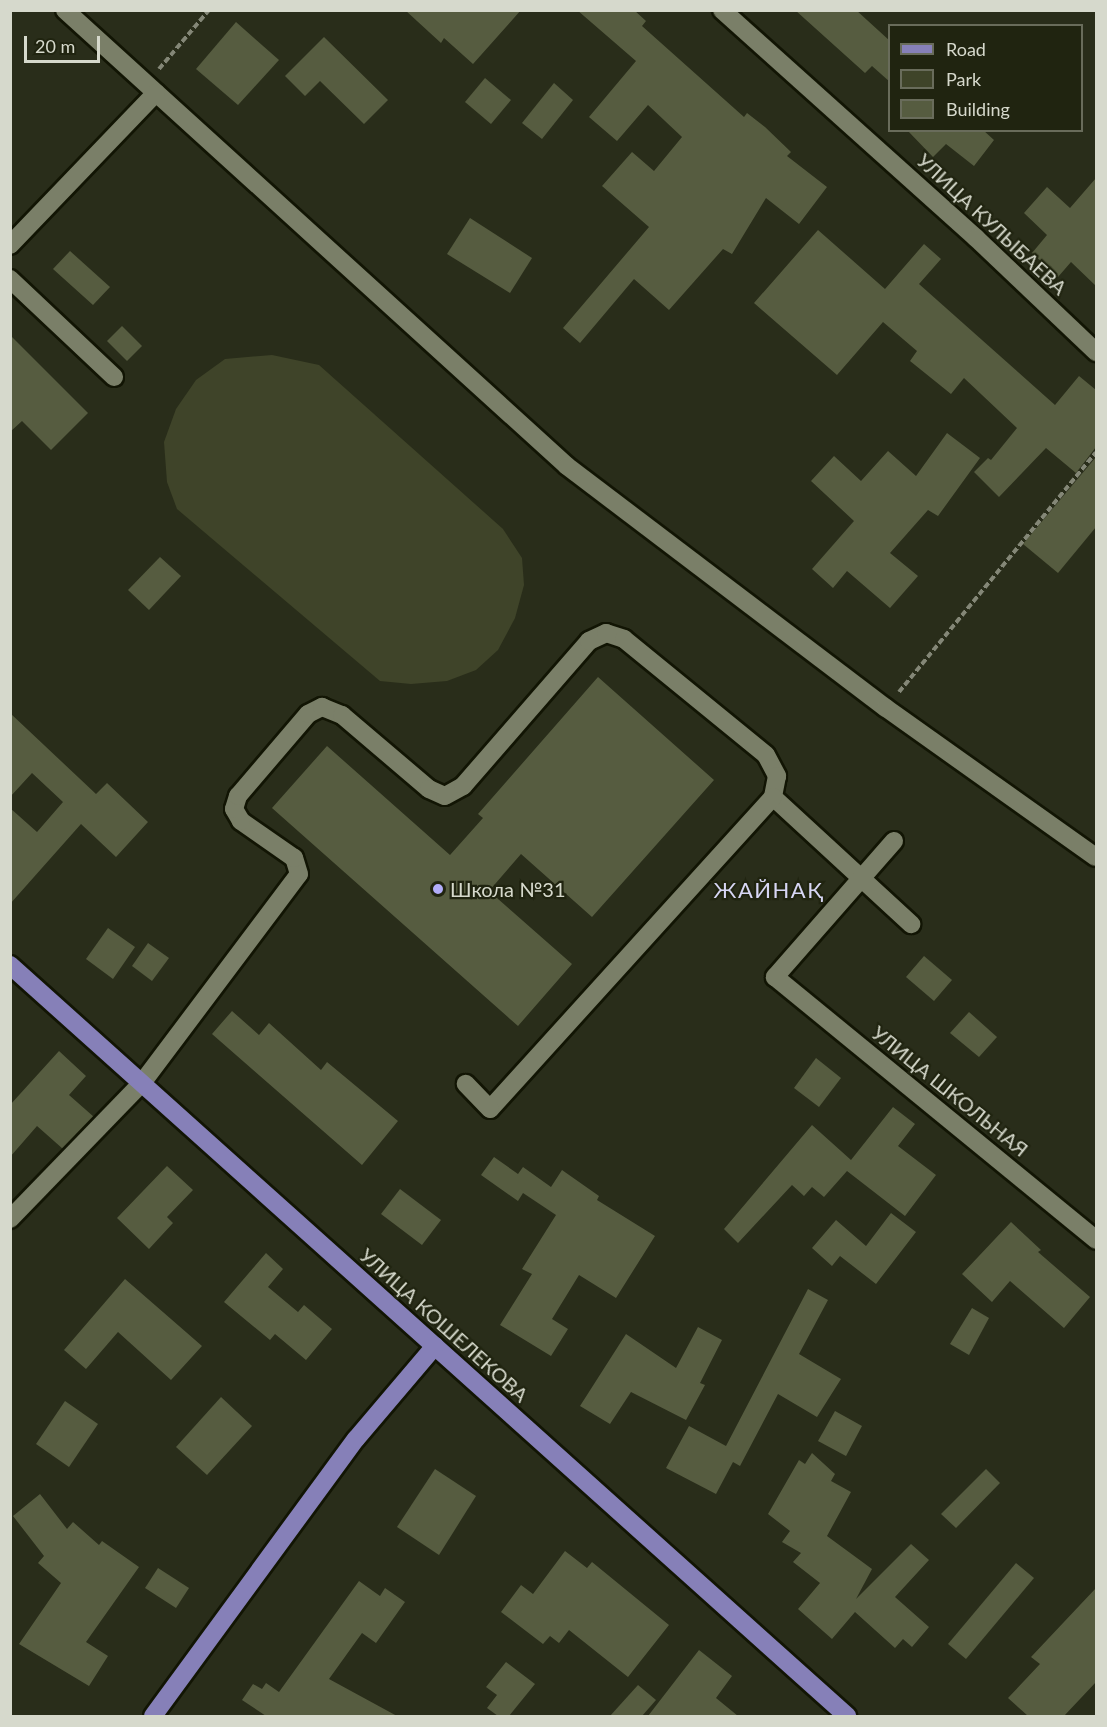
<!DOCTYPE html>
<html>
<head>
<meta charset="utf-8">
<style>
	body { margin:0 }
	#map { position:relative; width:1107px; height:1727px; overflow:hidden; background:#292d1a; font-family:Lato,sans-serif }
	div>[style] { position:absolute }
	.green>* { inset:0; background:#3f4429 }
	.building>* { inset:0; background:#565c40 }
	.path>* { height:4px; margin-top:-2px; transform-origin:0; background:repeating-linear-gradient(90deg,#848777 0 6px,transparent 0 9px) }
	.roads { filter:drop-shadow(2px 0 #121504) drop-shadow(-2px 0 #121504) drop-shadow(0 2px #121504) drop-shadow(0 -2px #121504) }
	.minor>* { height:18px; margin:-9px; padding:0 9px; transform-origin:9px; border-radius:9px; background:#7a7f68 }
	.major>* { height:18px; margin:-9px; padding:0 9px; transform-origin:9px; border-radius:9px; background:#8680b8 }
	.dots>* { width:16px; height:16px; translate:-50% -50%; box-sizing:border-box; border:3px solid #202410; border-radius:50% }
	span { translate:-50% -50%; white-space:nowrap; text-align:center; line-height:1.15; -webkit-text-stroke:4.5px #202410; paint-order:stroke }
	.street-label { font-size:20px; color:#d6d9cc }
	.poi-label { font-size:20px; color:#d6d9cc }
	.left { translate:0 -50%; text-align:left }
	.quarter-label { font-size:22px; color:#d7d6f4; letter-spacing:1.5px }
	.frame { position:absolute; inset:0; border:12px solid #d6d9cc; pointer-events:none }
	.legend { position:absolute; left:888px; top:24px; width:195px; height:108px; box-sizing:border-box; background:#202410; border:2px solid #696c5b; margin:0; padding:8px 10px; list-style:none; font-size:18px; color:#d6d9cc }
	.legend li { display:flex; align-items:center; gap:12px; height:30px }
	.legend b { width:30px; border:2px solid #696c5b }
	.scale { position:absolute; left:24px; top:36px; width:76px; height:27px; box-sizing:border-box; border:3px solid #d6d9cc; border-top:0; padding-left:8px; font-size:18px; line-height:21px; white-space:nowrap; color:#d6d9cc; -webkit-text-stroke:4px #202410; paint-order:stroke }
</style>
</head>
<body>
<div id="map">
	<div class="green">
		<i style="clip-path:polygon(272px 355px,319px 365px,503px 529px,522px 558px,524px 585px,515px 618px,498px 650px,476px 670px,447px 681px,411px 684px,380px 681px,177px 509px,167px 482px,164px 442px,176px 409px,196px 380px,225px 359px)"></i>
	</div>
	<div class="building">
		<i style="clip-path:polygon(405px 10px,521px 10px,473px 64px,444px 38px,441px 43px)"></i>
		<i style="clip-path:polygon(577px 10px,634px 10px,646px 21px,642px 26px,744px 117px,747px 113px,765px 127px,791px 152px,787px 156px,827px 187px,799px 224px,766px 198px,732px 254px,723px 249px,669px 310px,634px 279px,580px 343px,563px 328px,649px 227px,602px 186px,632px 152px,654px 171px,682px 137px,648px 105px,617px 141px,589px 117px,636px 61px)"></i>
		<i style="clip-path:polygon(795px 10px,856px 10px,890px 41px,890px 82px,872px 66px,865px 73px)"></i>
		<i style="clip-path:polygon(236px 22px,279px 60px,238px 105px,196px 69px)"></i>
		<i style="clip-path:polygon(324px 37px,388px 100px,364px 124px,320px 81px,305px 96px,285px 76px)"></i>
		<i style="clip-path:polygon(485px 78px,511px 100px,491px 124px,465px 102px)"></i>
		<i style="clip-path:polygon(554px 83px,573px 100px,542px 139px,522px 123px)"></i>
		<i style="clip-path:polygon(907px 130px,983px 130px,994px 140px,974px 166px,946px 144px,933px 157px)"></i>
		<i style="clip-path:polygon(1096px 178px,1096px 286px,1071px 262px,1058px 277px,1032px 253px,1047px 235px,1024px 213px,1047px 187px,1070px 208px)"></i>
		<i style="clip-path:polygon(470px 218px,532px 258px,510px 293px,447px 254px)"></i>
		<i style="clip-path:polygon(818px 230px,885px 289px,924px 244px,941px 259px,919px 284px,1055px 405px,1079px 376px,1096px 390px,1096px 447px,1076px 473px,1046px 448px,999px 497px,974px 472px,988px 458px,991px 460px,1017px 428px,964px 378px,951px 394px,910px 361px,917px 351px,883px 322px,837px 375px,754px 303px)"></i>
		<i style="clip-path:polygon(70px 251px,110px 287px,93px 305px,53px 269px)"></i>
		<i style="clip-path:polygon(122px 326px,142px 346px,127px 361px,107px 341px)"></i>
		<i style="clip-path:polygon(10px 335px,88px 413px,51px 450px,22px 421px,10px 432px)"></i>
		<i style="clip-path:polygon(947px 433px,980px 458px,938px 516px,928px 510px,890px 553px,918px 576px,890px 608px,847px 571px,833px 588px,812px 569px,854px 521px,811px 481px,834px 456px,861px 481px,888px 451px,916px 476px)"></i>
		<i style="clip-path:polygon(1096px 457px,1096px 527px,1058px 573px,1023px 544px)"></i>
		<i style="clip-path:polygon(160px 557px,181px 576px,149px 610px,128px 590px)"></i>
		<i style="clip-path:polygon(598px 677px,714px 780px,592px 917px,521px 854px,489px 891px,572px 964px,518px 1026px,272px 808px,327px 746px,450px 855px,483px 818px,478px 814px)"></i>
		<i style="clip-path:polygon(10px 713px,96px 794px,107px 783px,148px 822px,116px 857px,81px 824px,10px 904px,10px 808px,37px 832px,63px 802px,32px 773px,10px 797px)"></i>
		<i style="clip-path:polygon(108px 928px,135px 947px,113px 979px,86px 959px)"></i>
		<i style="clip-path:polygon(148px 943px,169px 958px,152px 981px,132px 966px)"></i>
		<i style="clip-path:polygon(924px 956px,952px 980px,934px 1001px,906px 977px)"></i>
		<i style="clip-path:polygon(232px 1011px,259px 1035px,269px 1023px,321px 1070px,327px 1062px,398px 1121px,362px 1165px,212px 1034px)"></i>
		<i style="clip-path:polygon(969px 1012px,997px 1037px,979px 1057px,950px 1033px)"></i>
		<i style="clip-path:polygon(59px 1051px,86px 1076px,69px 1095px,94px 1117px,63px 1149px,37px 1126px,10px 1157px,10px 1105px)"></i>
		<i style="clip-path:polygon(816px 1058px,841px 1078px,819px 1107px,794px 1088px)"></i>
		<i style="clip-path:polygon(893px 1107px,915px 1124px,898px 1146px,936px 1175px,905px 1216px,847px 1171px,824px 1197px,812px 1187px,804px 1196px,792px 1185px,738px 1243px,724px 1229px,812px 1125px,851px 1160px)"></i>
		<i style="clip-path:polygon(494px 1157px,518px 1174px,523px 1167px,551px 1187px,562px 1170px,599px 1196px,597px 1200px,655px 1236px,616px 1298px,579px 1275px,552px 1319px,568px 1329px,551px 1356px,500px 1325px,532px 1274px,522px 1269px,556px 1215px,523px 1193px,518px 1201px,481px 1175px)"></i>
		<i style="clip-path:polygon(167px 1166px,193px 1190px,167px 1217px,173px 1223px,149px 1249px,117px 1218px)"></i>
		<i style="clip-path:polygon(400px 1189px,441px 1220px,422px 1245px,381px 1214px)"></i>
		<i style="clip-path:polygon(891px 1213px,916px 1232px,876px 1284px,840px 1256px,832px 1266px,812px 1248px,836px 1220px,866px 1246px)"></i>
		<i style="clip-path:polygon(1011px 1222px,1041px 1250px,1038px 1252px,1090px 1297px,1064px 1328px,1010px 1281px,992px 1302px,962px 1274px)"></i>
		<i style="clip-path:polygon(266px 1253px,283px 1269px,268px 1287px,298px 1312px,304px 1305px,332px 1329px,306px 1360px,275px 1334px,270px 1340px,224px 1302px)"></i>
		<i style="clip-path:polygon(125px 1279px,202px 1346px,171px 1380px,118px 1332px,86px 1369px,64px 1350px)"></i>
		<i style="clip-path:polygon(808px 1289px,828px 1300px,799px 1354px,841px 1379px,817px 1417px,778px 1394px,740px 1466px,733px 1462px,716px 1494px,666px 1468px,689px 1426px,726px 1446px)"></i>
		<i style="clip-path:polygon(972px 1308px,989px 1318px,969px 1355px,950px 1344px)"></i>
		<i style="clip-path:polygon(698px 1327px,722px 1340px,700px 1383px,705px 1385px,686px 1420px,631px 1392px,610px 1424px,580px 1406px,626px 1334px,676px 1368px)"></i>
		<i style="clip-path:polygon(221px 1397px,252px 1426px,207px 1475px,176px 1447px)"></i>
		<i style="clip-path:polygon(65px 1401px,98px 1424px,69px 1467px,36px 1444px)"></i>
		<i style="clip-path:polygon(835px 1411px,862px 1426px,846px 1456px,818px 1441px)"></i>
		<i style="clip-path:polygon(812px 1453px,835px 1474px,831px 1481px,851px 1492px,827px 1536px,872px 1569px,856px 1599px,911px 1544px,929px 1560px,895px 1597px,929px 1627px,912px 1647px,903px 1639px,895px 1648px,855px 1612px,832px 1639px,798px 1609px,820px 1583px,793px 1562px,801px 1553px,782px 1542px,790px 1531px,768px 1514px,799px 1460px,805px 1464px)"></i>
		<i style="clip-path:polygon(435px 1469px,476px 1496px,439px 1555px,397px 1527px)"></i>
		<i style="clip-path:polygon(986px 1469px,1000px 1483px,956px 1528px,941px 1514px)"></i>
		<i style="clip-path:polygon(40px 1494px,67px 1529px,73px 1522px,99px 1545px,102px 1541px,139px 1567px,86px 1642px,108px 1656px,89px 1686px,19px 1644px,61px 1583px,38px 1563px,44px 1556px,13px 1516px)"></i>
		<i style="clip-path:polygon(565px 1551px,587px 1568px,592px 1562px,669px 1625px,628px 1677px,569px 1630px,559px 1643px,550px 1636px,543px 1644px,501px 1612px,521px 1585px,533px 1594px)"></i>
		<i style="clip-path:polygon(1016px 1563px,1034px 1578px,966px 1659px,948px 1644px)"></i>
		<i style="clip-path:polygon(158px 1568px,189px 1588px,176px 1608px,145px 1588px)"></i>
		<i style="clip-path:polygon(359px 1581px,380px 1596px,385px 1588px,405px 1602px,376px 1643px,362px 1633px,329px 1679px,397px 1716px,266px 1716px,242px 1700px,253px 1684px,262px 1689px,266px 1683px,279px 1692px)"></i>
		<i style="clip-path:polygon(1096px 1588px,1096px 1682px,1064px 1716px,1028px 1716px,1008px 1698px,1040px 1664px,1031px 1657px)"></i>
		<i style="clip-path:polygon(699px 1650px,732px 1676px,716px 1698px,738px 1716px,648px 1716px)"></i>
		<i style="clip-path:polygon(506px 1662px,535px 1684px,509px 1716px,498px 1716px,487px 1708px,497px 1695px,486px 1687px)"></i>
		<i style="clip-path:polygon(638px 1685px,656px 1700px,642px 1716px,610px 1716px)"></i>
	</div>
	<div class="path">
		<i style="left:159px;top:69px;width:77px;rotate:-49.7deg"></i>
		<i style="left:899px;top:692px;width:310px;rotate:-50.6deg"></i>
	</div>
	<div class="roads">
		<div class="minor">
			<i style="left:65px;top:10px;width:678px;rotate:42.25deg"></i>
			<i style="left:567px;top:466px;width:400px;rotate:37.2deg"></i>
			<i style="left:886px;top:708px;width:257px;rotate:35.4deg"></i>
			<i style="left:722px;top:10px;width:341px;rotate:41.9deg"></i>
			<i style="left:976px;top:238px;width:166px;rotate:43.5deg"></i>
			<i style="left:10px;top:245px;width:211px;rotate:-46.2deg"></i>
			<i style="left:10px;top:279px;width:143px;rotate:43.3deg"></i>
			<i style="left:773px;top:797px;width:188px;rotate:42.6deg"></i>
			<i style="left:894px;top:841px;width:181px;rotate:131.2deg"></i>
			<i style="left:775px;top:977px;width:415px;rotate:39.3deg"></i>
			<i style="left:10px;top:1219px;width:190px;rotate:-45.9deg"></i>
			<i style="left:142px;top:1083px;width:261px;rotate:-53.1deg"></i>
			<i style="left:299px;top:874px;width:17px;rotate:-107deg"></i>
			<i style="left:294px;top:858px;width:65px;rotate:-145.1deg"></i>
			<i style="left:241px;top:821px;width:14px;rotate:-120deg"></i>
			<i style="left:234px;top:809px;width:14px;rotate:-73deg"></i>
			<i style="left:238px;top:796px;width:108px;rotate:-49.5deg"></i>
			<i style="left:308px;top:714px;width:16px;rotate:-27deg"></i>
			<i style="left:322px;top:707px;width:22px;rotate:22deg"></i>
			<i style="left:342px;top:715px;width:114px;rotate:40.4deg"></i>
			<i style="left:429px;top:789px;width:17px;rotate:24deg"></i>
			<i style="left:445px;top:796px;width:21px;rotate:-29deg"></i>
			<i style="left:463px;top:786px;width:192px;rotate:-49deg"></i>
			<i style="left:589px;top:641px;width:19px;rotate:-25deg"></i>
			<i style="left:606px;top:633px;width:19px;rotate:18deg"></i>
			<i style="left:624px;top:639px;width:183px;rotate:39.2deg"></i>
			<i style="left:766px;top:755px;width:24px;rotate:62deg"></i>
			<i style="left:777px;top:776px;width:21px;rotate:101deg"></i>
			<i style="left:773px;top:797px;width:421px;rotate:132.2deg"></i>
			<i style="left:490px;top:1109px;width:35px;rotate:-134deg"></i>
		</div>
		<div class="major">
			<i style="left:10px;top:965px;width:1125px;rotate:41.9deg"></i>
			<i style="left:153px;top:1716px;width:343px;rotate:-53.8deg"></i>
			<i style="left:356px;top:1439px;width:122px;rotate:-49.7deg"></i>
		</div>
	</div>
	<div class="dots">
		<i style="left:438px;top:889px;background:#b2adf9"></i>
	</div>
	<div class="street-label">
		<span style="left:992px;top:224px;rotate:43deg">УЛИЦА КУЛЫБАЕВА</span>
		<span style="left:950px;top:1091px;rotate:39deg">УЛИЦА ШКОЛЬНАЯ</span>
		<span style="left:444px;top:1325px;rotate:42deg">УЛИЦА КОШЕЛЕКОВА</span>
	</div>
	<div class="poi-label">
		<span class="left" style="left:450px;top:889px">Школа №31</span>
	</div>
	<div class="quarter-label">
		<span style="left:769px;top:890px">ЖАЙНАҚ</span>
	</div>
	<div class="frame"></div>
	<ul class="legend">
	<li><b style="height:8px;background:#8680b8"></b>Road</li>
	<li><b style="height:16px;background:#3f4429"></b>Park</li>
	<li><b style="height:16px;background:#565c40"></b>Building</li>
	</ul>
	<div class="scale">20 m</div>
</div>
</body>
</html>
